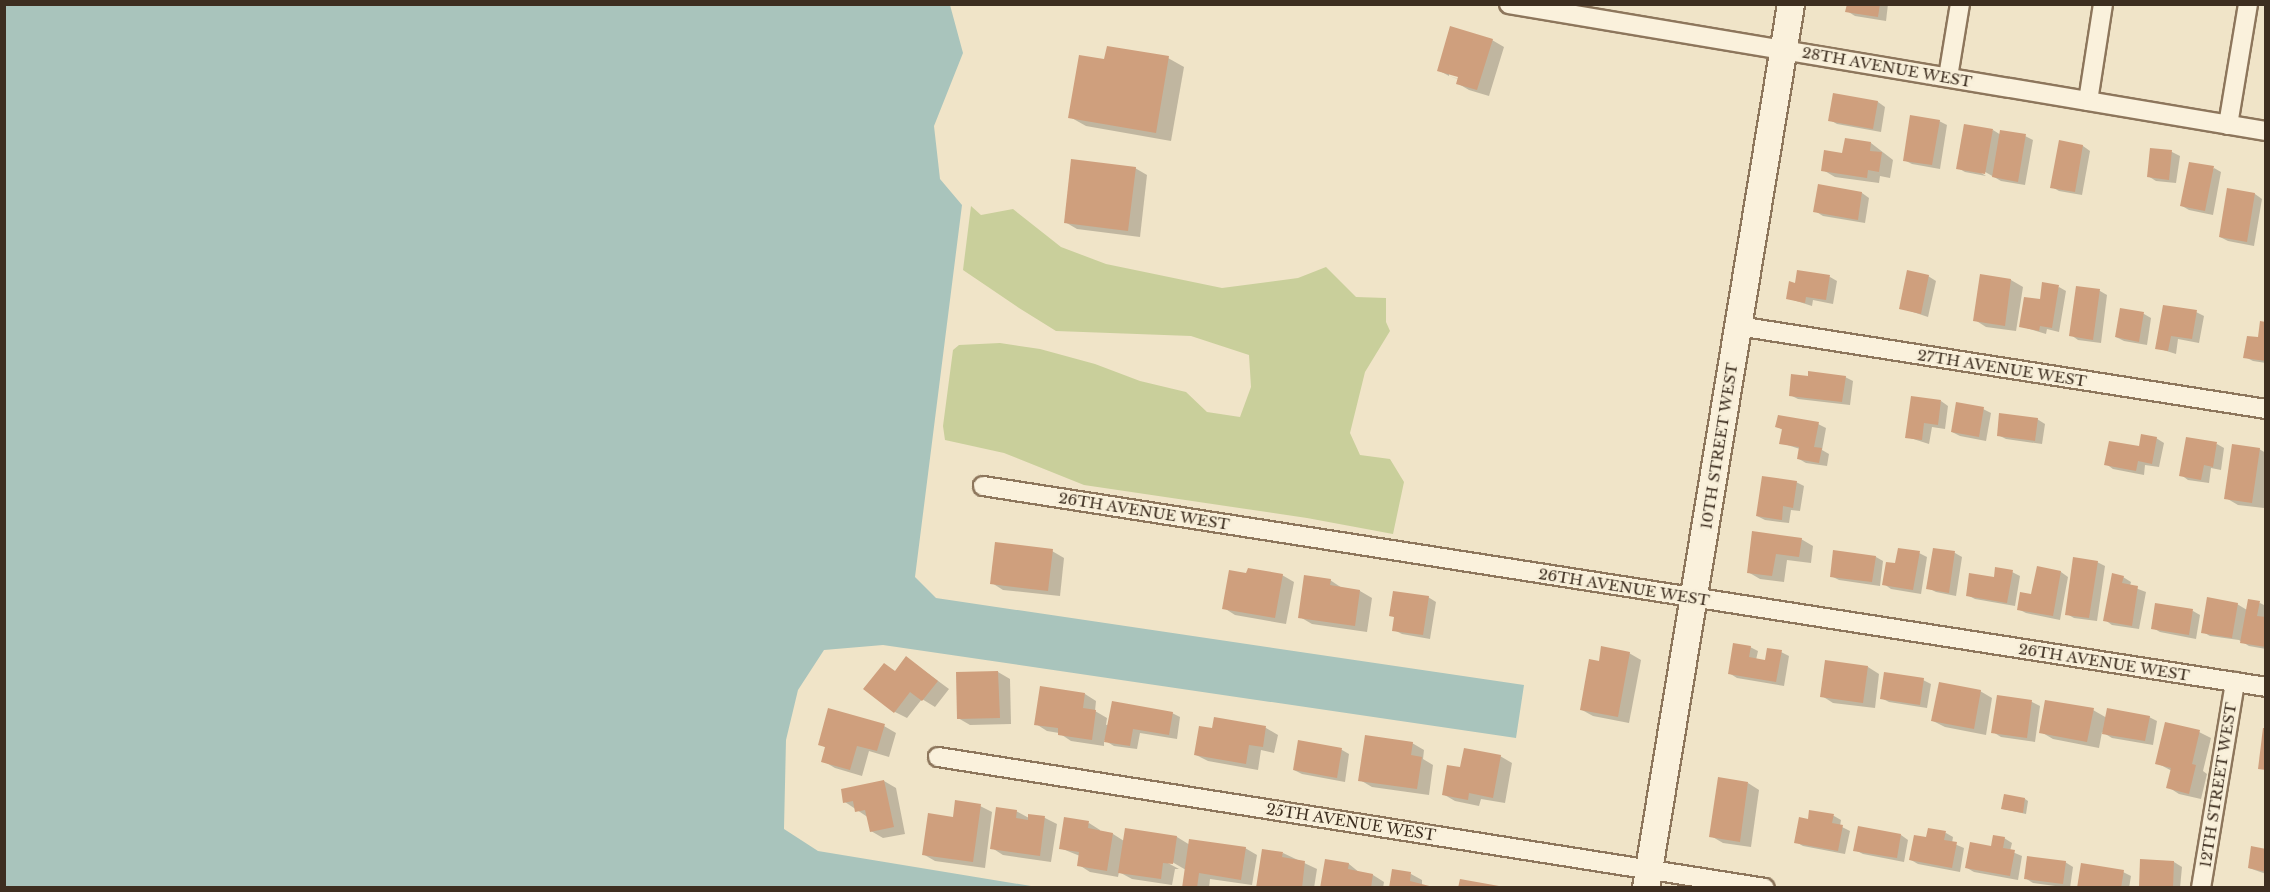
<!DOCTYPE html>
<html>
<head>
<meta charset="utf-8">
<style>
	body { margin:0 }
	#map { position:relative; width:2270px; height:892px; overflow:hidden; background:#f0e4c8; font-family:"Libre Baskerville",serif }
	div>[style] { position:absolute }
	.green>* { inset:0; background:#c9cf9b }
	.water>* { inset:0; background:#a9c4bc }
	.shadow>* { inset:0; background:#0003 }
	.building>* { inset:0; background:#cf9f7d }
	.roads { filter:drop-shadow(2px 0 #8d765c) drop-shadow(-2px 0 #8d765c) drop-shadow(0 2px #8d765c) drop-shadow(0 -2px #8d765c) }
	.street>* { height:18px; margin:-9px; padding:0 9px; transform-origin:9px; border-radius:9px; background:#faf1dc }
	.secondary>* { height:26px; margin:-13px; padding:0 13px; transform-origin:13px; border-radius:13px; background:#faf1dc }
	span { translate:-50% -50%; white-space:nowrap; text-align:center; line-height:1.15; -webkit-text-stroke:4.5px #f7eed8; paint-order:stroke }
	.street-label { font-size:15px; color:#3d2e20 }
	.frame { position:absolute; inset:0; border:6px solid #3d2e20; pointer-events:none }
</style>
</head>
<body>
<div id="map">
	<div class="green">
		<i style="clip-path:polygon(971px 206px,981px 215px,1013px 209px,1061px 247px,1106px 264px,1222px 288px,1298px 278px,1326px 267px,1356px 297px,1386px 298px,1386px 322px,1390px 331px,1365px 372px,1350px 433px,1360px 455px,1390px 459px,1404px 482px,1393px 534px,1307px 518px,1084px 485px,1004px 453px,945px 440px,943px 426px,953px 350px,959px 345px,1000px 343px,1040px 349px,1095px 364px,1140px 381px,1186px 392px,1207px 412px,1240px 417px,1251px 387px,1249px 355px,1191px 336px,1056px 331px,1019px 308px,963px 270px)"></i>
	</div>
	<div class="water">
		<i style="clip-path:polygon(5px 4px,950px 5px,963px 53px,934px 126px,940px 179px,962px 205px,915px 577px,936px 598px,1524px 685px,1516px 738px,883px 645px,824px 650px,798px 690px,786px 740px,784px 829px,818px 851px,1037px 887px,5px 887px)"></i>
	</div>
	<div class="shadow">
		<i style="clip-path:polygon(1848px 4px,1888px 4px,1886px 21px,1855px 16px,1847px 11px)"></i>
		<i style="clip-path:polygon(1492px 40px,1504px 47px,1489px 96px,1469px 90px,1457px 83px,1459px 79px,1449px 76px,1464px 81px,1465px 78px,1449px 73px,1449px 76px,1438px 70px)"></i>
		<i style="clip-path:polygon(1168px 58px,1184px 67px,1171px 141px,1086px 126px,1070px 117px,1106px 61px)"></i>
		<i style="clip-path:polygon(1834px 94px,1878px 102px,1885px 107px,1881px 132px,1837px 124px,1830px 120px)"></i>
		<i style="clip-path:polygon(1939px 121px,1947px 125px,1940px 169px,1912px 164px,1904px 160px)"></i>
		<i style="clip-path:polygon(1993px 130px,2001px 135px,2025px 136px,2033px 140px,2025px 185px,2001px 181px,1980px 169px,1978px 171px,1986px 176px,1965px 172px,1958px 168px)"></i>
		<i style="clip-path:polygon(2060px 142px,2083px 146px,2090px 151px,2082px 195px,2059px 191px,2052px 187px)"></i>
		<i style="clip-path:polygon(1871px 143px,1893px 160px,1890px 178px,1880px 176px,1879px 183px,1835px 177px,1823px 170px,1843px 155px)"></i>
		<i style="clip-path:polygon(2152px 149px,2172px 152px,2180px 156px,2176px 183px,2156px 181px,2148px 176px)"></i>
		<i style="clip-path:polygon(1135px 168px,1147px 175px,1140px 237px,1077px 229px,1065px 222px)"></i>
		<i style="clip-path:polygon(2214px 168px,2221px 172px,2213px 215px,2189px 210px,2182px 206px)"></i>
		<i style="clip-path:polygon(1819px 186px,1862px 193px,1869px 198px,1865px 223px,1823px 216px,1815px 211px)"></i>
		<i style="clip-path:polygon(2228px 190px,2255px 194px,2262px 199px,2254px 246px,2228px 241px,2220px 237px)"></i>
		<i style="clip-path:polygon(1928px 276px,1936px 281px,1928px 317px,1901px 308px)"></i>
		<i style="clip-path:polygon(1981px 276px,2011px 280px,2023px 287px,2016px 331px,1986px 327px,1975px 320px)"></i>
		<i style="clip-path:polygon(1830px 277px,1837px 281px,1833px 304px,1813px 300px,1812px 306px,1787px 298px,1796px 284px)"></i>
		<i style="clip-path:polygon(2059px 287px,2066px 291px,2059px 332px,2047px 329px,2046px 334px,2020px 326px)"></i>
		<i style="clip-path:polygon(2078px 288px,2100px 291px,2107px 295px,2101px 343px,2078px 340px,2071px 335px)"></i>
		<i style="clip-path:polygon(2121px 310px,2144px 314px,2151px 318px,2147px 345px,2124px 341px,2116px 337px)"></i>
		<i style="clip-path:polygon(2196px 312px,2204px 316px,2199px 343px,2178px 339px,2176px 354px,2157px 348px)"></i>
		<i style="clip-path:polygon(2266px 323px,2266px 363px,2253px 361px,2245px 357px,2259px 339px)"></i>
		<i style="clip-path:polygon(1845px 377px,1853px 381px,1850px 405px,1798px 399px,1790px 395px)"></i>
		<i style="clip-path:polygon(1941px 401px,1948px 406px,1945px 429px,1932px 427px,1929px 444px,1907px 437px)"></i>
		<i style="clip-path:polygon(1983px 409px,1991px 413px,1986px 441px,1960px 436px,1952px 432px)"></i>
		<i style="clip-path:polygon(2037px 419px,2045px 424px,2042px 444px,2006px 439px,1998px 435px)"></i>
		<i style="clip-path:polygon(1818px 424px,1826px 428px,1822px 450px,1829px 454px,1827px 466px,1806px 463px,1799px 459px,1800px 449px,1781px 443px,1783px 430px,1777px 427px)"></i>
		<i style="clip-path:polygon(2156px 438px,2164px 443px,2159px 467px,2145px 465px,2144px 475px,2113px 469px,2106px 464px)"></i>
		<i style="clip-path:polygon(2217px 444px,2224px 448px,2221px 470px,2211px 468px,2209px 483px,2188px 480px,2181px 475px)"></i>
		<i style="clip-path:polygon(2259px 449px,2266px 453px,2264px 508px,2238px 505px,2226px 498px)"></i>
		<i style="clip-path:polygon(1796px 482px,1804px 486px,1800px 511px,1791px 510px,1789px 523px,1765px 520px,1757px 516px)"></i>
		<i style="clip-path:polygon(1753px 533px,1801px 539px,1813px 546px,1811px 563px,1787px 560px,1784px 582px,1760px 579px,1748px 572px)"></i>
		<i style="clip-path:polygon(1934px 549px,1955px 553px,1962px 557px,1956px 596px,1936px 592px,1928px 588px)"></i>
		<i style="clip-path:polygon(1052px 551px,1064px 558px,1060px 596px,1003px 590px,992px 583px)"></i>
		<i style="clip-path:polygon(1919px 553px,1927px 557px,1921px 594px,1891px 589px,1884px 584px,1897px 565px)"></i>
		<i style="clip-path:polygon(1876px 557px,1883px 561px,1880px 586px,1839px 580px,1831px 576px)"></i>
		<i style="clip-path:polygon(2097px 562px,2105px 566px,2097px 621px,2074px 618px,2067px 614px)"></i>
		<i style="clip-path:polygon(2038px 568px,2061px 572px,2068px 577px,2060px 620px,2026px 613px,2018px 609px,2032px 596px)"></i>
		<i style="clip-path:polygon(2012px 572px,2020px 576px,2015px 606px,1975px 599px,1967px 595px)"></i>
		<i style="clip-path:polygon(1248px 574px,1282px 575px,1294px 582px,1286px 624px,1235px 615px,1224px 608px)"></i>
		<i style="clip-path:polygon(2123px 577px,2131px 582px,2130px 586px,2146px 592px,2139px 629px,2112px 625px,2105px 620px)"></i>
		<i style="clip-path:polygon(1330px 580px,1342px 588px,1360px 591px,1372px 598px,1367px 632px,1312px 624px,1300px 617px)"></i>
		<i style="clip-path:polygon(1428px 597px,1436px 602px,1430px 639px,1402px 634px,1394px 630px,1396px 618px,1391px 615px)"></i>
		<i style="clip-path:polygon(2260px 603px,2266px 606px,2266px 649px,2249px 646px,2239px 640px,2210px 636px,2203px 632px,2237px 604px,2247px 610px)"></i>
		<i style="clip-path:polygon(2193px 611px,2200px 615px,2196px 639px,2160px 632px,2153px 628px)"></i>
		<i style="clip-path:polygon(1750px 647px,1758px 651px,1756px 660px,1766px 662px,1781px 652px,1789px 656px,1784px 686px,1737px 678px,1729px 673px)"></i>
		<i style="clip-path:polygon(1629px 653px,1641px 660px,1629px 723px,1593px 716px,1582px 710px,1600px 662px)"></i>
		<i style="clip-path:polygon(907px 658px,949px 689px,935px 707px,922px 699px,907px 718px,895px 712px,884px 665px,896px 672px)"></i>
		<i style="clip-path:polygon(1868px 667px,1879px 674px,1875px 708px,1833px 703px,1822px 696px)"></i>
		<i style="clip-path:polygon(998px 672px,1010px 679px,1011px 724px,970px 725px,958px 718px)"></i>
		<i style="clip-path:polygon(1923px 680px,1931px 684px,1927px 708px,1889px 702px,1881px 698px)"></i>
		<i style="clip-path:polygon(1980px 691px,1992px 698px,1986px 735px,1945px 727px,1933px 721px)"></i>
		<i style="clip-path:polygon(1085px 694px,1096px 701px,1095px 711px,1107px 718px,1106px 725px,1172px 713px,1180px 717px,1177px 739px,1140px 733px,1137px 749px,1114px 746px,1104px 740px,1104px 746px,1071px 741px,1059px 733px,1047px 731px,1036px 724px)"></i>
		<i style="clip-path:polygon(1998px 697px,2032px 702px,2040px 706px,2035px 742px,2001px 737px,1993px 732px)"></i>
		<i style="clip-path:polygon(2093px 710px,2107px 718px,2149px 717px,2157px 721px,2153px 745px,2112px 738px,2102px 732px,2099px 748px,2053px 739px,2041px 732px)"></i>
		<i style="clip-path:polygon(1215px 719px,1266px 728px,1278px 735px,1274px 753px,1261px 750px,1258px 770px,1208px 761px,1196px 755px,1213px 730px)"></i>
		<i style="clip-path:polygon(884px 726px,896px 733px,889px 757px,869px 751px,862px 776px,835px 768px,823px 761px,827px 748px,819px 744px)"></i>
		<i style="clip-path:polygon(2199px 732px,2211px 738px,2203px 771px,2207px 774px,2201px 799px,2179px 794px,2168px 787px,2172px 771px,2157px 763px)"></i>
		<i style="clip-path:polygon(1299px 742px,1342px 750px,1349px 754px,1345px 782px,1302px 774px,1294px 770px)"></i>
		<i style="clip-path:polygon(1412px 743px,1424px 750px,1423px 759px,1433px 765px,1429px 795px,1372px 787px,1360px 780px)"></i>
		<i style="clip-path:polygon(1500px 756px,1512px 763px,1505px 803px,1481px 799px,1479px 806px,1455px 801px,1443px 794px,1462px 769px)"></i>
		<i style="clip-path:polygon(884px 781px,896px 788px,905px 834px,883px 838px,871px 831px,869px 818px,845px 802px)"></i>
		<i style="clip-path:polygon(1748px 783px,1759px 790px,1751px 847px,1723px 843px,1711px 836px)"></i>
		<i style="clip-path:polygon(2025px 799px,2028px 801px,2026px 814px,2003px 809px)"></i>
		<i style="clip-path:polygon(980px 806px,992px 812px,985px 868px,935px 861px,923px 854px,954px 819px)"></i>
		<i style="clip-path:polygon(1016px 811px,1029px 818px,1030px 815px,1045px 818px,1057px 824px,1051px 862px,1003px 855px,992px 848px)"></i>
		<i style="clip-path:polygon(1811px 811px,1834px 816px,1841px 820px,1840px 826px,1850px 831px,1845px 854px,1803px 846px,1796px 842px,1809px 821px)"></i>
		<i style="clip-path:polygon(1089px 823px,1100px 830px,1100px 832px,1113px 834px,1124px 841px,1126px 830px,1177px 837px,1190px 845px,1245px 848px,1257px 855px,1252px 885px,1210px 879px,1209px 888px,1183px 888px,1186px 870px,1167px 859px,1166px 862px,1179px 869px,1175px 869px,1172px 885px,1132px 879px,1119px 872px,1118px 877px,1090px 872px,1079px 865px,1080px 856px,1060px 848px)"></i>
		<i style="clip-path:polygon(1946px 833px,1953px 837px,1952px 843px,1964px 848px,1960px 872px,1918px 864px,1911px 860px,1928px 839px)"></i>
		<i style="clip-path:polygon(1901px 835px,1908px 840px,1904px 862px,1863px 854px,1855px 850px)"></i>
		<i style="clip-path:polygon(2004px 838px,2012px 843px,2010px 851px,2022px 856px,2018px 880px,1974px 872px,1967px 868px)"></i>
		<i style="clip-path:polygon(2266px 850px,2266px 874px,2249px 868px)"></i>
		<i style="clip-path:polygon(1283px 853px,1317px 869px,1314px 888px,1258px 887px)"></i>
		<i style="clip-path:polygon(2142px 860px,2174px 862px,2182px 867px,2180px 888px,2140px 888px)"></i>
		<i style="clip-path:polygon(1326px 861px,1349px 864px,1360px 873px,1373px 875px,1384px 882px,1383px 888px,1322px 888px)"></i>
		<i style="clip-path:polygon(2065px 862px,2073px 867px,2070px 888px,2033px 883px,2025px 878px)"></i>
		<i style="clip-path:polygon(2123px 872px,2131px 876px,2129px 888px,2079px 888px)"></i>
		<i style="clip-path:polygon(1411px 874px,1422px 880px,1422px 885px,1435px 888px,1391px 888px)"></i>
	</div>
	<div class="building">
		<i style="clip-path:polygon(1847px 4px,1880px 4px,1878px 17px,1845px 12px)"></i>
		<i style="clip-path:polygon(1450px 26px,1493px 39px,1477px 90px,1456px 84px,1458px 77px,1437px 71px)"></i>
		<i style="clip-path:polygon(1107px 46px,1169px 56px,1156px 133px,1068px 118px,1079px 55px,1104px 59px)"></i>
		<i style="clip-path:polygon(1833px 93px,1878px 101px,1873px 129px,1828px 121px)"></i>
		<i style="clip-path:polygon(1910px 115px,1940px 120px,1932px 165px,1903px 161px)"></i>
		<i style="clip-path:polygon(1964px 124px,1993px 129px,1985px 174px,1956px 169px)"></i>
		<i style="clip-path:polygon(2000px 130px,2026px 134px,2018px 182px,1992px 177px)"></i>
		<i style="clip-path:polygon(1845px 138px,1871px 142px,1870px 151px,1882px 152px,1879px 172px,1868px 170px,1867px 178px,1821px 171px,1824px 150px,1842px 153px)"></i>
		<i style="clip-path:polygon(2059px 140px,2083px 145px,2075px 192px,2050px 188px)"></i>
		<i style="clip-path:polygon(2150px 148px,2172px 150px,2169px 180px,2147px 177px)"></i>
		<i style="clip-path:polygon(1071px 159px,1136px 167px,1128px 231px,1064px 223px)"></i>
		<i style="clip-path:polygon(2189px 162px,2214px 166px,2205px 211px,2180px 206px)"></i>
		<i style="clip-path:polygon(1818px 184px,1862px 192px,1858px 220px,1813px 212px)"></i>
		<i style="clip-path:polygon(2227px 188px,2255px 193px,2247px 242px,2219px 237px)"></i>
		<i style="clip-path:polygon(1797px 270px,1830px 275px,1826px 300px,1806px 297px,1805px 303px,1786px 299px,1789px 281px,1795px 283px)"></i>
		<i style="clip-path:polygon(1907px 270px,1929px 275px,1921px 314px,1899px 309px)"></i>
		<i style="clip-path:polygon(1980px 274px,2011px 279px,2005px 326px,1973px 321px)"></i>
		<i style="clip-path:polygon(2042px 282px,2059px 285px,2052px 328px,2040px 326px,2039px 331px,2019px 327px,2024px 297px,2040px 299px)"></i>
		<i style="clip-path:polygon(2076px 286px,2100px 289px,2093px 340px,2069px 336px)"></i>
		<i style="clip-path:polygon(2163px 305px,2197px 310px,2192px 339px,2171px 336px,2168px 351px,2155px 349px)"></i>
		<i style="clip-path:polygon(2120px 308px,2144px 312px,2139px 342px,2115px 337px)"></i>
		<i style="clip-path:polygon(2260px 321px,2266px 322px,2266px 361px,2243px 358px,2247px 336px,2258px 337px)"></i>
		<i style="clip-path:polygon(1808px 371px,1846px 376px,1842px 402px,1789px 396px,1791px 374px,1808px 376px)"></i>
		<i style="clip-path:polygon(1911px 396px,1941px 400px,1938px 425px,1924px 423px,1922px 440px,1905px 438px)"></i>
		<i style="clip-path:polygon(1956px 402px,1984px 407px,1979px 437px,1951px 432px)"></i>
		<i style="clip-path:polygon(1999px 413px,2038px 418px,2035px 441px,1997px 436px)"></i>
		<i style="clip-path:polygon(1778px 415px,1819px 422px,1814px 447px,1822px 448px,1819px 463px,1797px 459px,1799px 447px,1779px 444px,1782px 429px,1775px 427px)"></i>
		<i style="clip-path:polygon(2141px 434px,2157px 437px,2152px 464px,2138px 461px,2136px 471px,2104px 465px,2109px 441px,2139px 446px)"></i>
		<i style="clip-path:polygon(2186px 437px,2217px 442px,2213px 467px,2204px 465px,2201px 480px,2179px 476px)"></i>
		<i style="clip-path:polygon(2232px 444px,2260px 448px,2252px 503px,2224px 499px)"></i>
		<i style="clip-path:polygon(1762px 476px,1797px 481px,1793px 508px,1783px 506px,1782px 520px,1756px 516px)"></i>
		<i style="clip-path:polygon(1752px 531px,1802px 538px,1799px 557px,1776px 554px,1772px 576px,1747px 573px)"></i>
		<i style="clip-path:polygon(995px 542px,1053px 549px,1048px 591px,990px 584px)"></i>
		<i style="clip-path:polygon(1898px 548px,1920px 551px,1913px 590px,1882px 585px,1886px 562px,1895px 563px)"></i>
		<i style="clip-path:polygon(1933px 548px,1955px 551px,1949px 593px,1926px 589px)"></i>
		<i style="clip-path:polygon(1833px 550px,1876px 556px,1872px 582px,1830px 577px)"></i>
		<i style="clip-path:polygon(2073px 557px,2098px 561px,2089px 618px,2065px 615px)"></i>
		<i style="clip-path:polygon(2037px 566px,2061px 571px,2053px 616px,2017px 610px,2020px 592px,2031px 594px)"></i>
		<i style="clip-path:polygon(1995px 567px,2013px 570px,2007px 603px,1966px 596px,1969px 573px,1994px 577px)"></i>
		<i style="clip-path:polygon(1248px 568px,1283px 574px,1275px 618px,1222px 609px,1229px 570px,1246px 573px)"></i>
		<i style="clip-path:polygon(2112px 573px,2124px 576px,2122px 583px,2138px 586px,2132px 626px,2103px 621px)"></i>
		<i style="clip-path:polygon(1304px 575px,1331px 579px,1330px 585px,1360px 590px,1355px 626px,1298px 618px)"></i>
		<i style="clip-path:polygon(1393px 591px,1429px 596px,1423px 635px,1392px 631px,1394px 617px,1389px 616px)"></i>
		<i style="clip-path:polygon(2207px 597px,2238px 603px,2232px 638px,2201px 633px)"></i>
		<i style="clip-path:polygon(2248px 599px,2260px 601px,2257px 616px,2266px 617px,2266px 647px,2240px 643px)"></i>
		<i style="clip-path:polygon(2155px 603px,2193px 609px,2189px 635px,2151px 629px)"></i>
		<i style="clip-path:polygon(1733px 643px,1751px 646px,1749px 657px,1765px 660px,1767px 648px,1782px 650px,1776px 682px,1728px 674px)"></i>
		<i style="clip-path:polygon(1601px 646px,1630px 652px,1618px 717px,1580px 710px,1589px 659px,1599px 661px)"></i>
		<i style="clip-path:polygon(906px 656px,938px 681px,922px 701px,910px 692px,894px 713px,863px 689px,884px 663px,895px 671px)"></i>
		<i style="clip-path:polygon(1825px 660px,1868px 666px,1863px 703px,1820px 697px)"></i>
		<i style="clip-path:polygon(998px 671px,1000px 718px,957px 719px,956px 672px)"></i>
		<i style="clip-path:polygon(1884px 672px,1924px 678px,1920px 705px,1880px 699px)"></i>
		<i style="clip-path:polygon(1939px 682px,1981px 690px,1974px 729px,1931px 721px)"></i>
		<i style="clip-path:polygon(1040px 686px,1085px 693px,1083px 708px,1096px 710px,1092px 740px,1058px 735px,1058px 728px,1034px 725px)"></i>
		<i style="clip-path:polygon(1997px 695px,2032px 700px,2027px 738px,1991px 733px)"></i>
		<i style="clip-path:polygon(2045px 700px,2094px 708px,2087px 742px,2039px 733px)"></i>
		<i style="clip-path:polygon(1112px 701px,1173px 712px,1169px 735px,1133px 729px,1130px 746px,1104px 742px)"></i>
		<i style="clip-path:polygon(828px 708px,885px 724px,877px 751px,857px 746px,850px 770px,821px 762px,825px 747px,818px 745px)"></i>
		<i style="clip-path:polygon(2107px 708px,2150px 716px,2145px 741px,2102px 734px)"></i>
		<i style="clip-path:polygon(1214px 717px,1266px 726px,1263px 747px,1249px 745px,1246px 764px,1194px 755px,1199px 726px,1212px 728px)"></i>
		<i style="clip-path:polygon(2165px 722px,2200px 730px,2192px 764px,2196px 765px,2189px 794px,2166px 788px,2171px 768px,2155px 764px)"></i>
		<i style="clip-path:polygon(2263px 728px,2266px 728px,2266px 770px,2258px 769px)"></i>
		<i style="clip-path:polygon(1365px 735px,1413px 742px,1411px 755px,1422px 757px,1417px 789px,1358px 781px)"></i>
		<i style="clip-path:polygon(1298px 740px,1342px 748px,1337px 778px,1293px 770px)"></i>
		<i style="clip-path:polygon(1464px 748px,1501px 755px,1493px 798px,1469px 793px,1468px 800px,1442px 795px,1447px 765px,1460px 767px)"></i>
		<i style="clip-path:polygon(1718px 777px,1748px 782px,1740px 842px,1709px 837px)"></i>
		<i style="clip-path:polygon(884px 780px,894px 827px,870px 832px,865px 810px,855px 812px,853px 801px,843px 803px,841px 789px)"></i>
		<i style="clip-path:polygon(2004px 794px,2025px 798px,2023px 813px,2001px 809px)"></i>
		<i style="clip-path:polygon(955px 800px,981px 804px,973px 862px,922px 855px,928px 813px,953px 817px)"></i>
		<i style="clip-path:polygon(996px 807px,1017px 810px,1016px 818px,1028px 820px,1028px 814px,1045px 816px,1040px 856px,990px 849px)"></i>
		<i style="clip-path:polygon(1809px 810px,1834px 814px,1832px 823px,1843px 825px,1838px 851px,1794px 843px,1799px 817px,1808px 819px)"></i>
		<i style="clip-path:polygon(1064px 817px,1089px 821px,1088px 828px,1113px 833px,1107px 871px,1077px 866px,1079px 852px,1059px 849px)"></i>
		<i style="clip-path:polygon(1858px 826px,1901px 834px,1897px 858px,1853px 851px)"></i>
		<i style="clip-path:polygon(1125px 828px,1177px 836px,1173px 864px,1163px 863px,1161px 879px,1118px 873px)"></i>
		<i style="clip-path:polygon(1928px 828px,1946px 831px,1944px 840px,1957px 842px,1952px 868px,1909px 860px,1914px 835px,1926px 837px)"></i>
		<i style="clip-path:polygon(1993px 835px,2005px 837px,2003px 848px,2015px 850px,2010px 876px,1965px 868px,1970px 842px,1991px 846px)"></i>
		<i style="clip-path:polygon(1189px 839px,1246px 847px,1241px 880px,1199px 873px,1197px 888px,1182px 888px)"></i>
		<i style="clip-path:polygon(2251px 846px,2266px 849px,2266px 872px,2248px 868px)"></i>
		<i style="clip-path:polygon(1262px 849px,1283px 852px,1282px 857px,1305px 861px,1302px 888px,1256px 888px)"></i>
		<i style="clip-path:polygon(2027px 856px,2066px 861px,2063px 884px,2024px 879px)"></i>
		<i style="clip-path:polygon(1325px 859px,1349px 863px,1348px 869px,1373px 874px,1371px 888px,1320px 888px)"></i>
		<i style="clip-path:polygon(2140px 859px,2174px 861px,2173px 888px,2139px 888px)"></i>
		<i style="clip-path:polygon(2081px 863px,2124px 870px,2121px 888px,2077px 888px)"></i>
		<i style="clip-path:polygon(1392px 869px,1411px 872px,1410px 881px,1437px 888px,1389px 888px)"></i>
		<i style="clip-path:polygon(1460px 879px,1499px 886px,1499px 888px,1458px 888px)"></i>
	</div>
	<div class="roads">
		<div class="street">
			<i style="left:1509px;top:4px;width:768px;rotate:9.52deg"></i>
			<i style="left:1948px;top:77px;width:74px;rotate:-80.7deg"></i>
			<i style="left:2088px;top:101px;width:98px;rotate:-81.2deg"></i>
			<i style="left:2228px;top:125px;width:123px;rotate:-80.6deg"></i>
			<i style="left:1738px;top:326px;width:534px;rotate:8.93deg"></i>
			<i style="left:983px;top:486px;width:1299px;rotate:8.9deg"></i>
			<i style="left:938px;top:757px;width:837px;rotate:9deg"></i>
			<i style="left:2201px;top:888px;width:209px;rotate:-80.6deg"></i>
		</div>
		<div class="secondary">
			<i style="left:1646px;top:888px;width:896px;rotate:-80.68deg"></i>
		</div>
	</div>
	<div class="street-label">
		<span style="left:1887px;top:67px;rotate:10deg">28TH AVENUE WEST</span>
		<span style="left:2002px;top:368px;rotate:9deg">27TH AVENUE WEST</span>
		<span style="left:1719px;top:446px;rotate:-81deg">10TH STREET WEST</span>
		<span style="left:1144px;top:511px;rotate:9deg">26TH AVENUE WEST</span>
		<span style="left:1624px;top:587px;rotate:9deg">26TH AVENUE WEST</span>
		<span style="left:2104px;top:662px;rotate:9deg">26TH AVENUE WEST</span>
		<span style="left:2218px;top:785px;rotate:-81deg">12TH STREET WEST</span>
		<span style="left:1351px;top:822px;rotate:9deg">25TH AVENUE WEST</span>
	</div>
	<div class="frame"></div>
</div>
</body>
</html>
